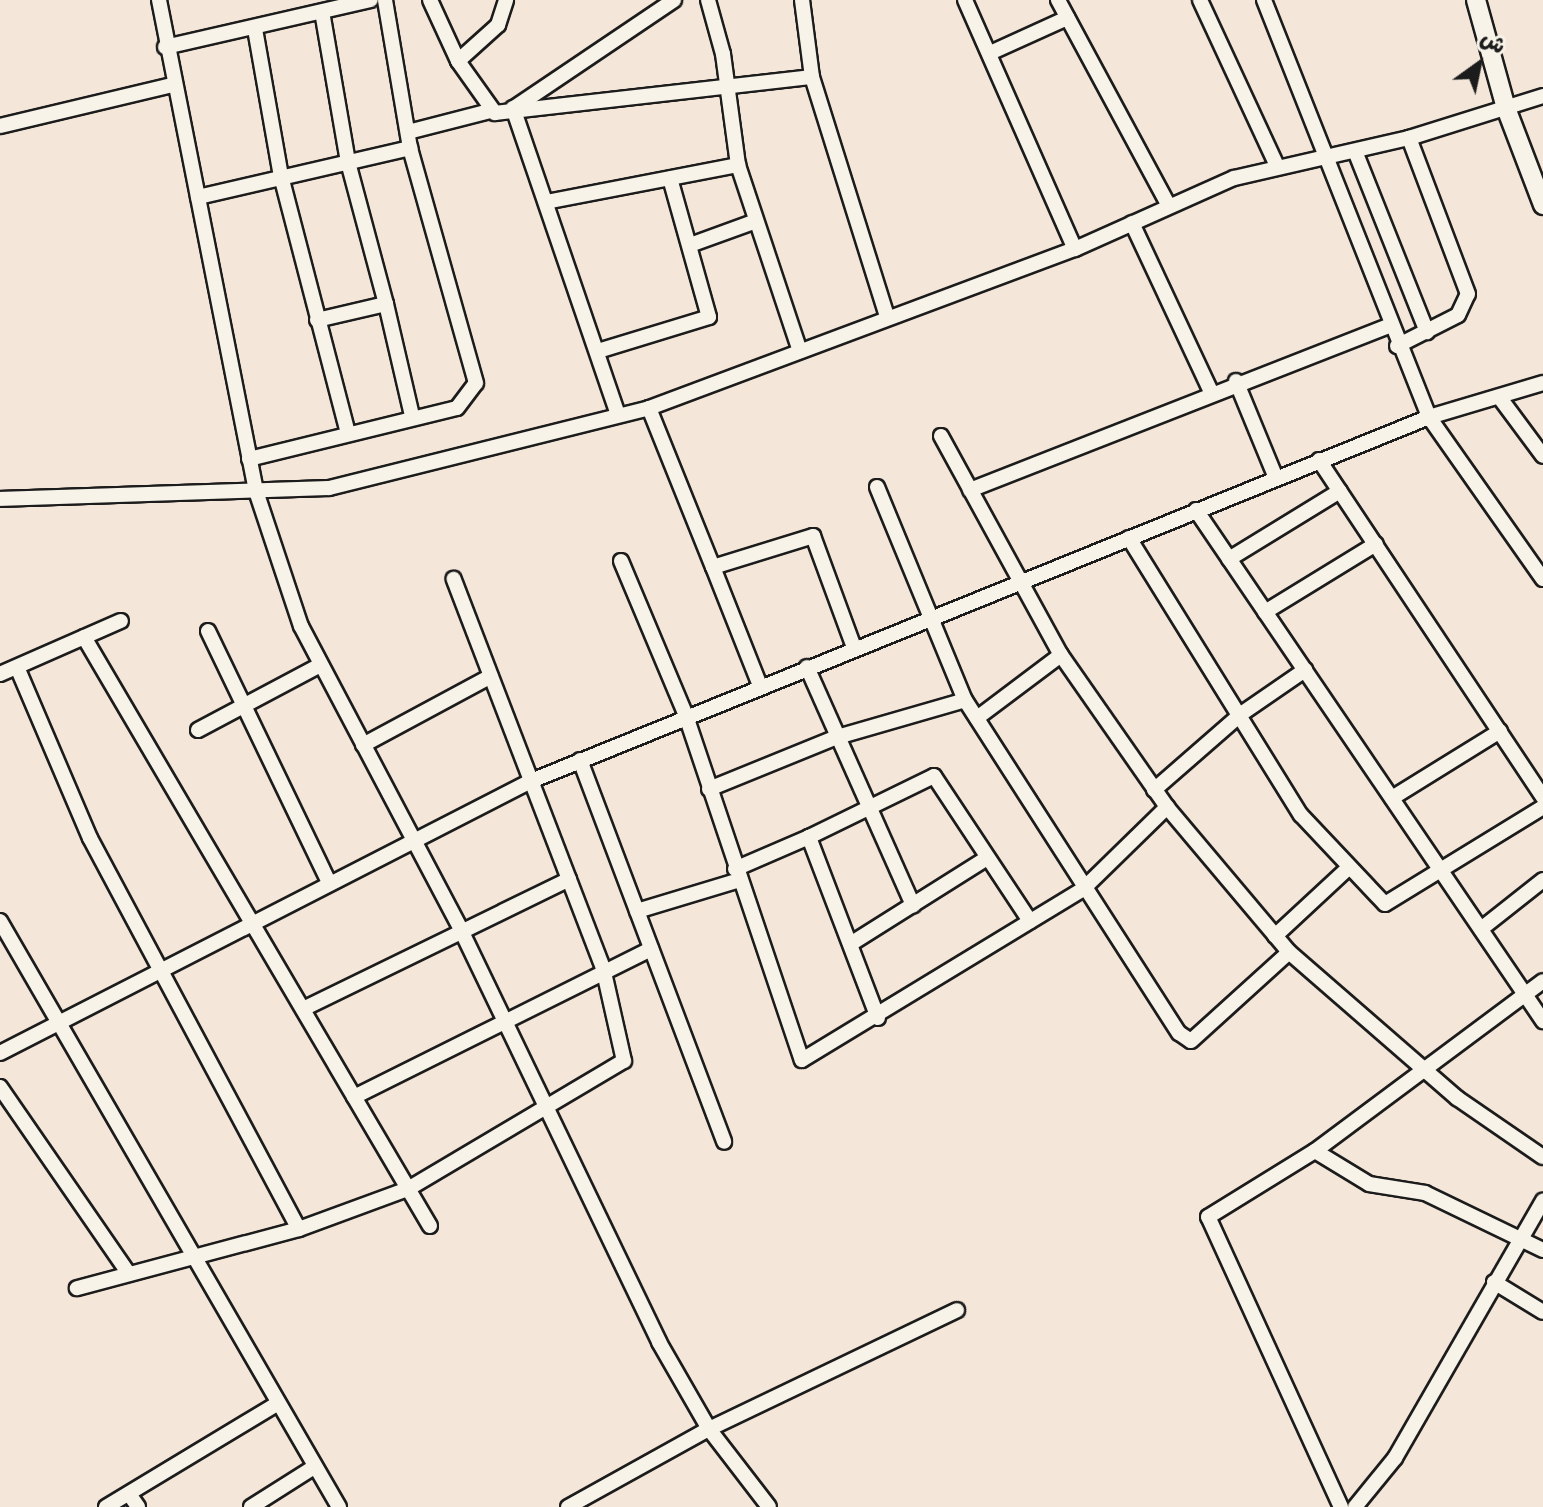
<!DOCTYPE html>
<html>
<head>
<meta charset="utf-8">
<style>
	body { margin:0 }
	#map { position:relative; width:1543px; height:1507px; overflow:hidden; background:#f4e6d8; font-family:"Indie Flower","Playpen Sans Arabic",sans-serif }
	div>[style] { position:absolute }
	.roads { filter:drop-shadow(2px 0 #1c1c1c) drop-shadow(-2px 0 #1c1c1c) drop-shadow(0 2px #1c1c1c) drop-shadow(0 -2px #1c1c1c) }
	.street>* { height:14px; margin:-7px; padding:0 7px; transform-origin:7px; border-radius:7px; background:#f7f3e8 }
	.secondary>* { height:18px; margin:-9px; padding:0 9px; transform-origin:9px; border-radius:9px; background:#f7f3e8 }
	span { translate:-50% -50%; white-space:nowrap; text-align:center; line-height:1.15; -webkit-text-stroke:8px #f7f3e8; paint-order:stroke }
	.north { position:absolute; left:1439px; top:24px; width:80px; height:80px; -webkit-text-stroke:6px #f7f3e8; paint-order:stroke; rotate:33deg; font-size:22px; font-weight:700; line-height:32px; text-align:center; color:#1c1c1c }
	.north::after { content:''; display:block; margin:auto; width:28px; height:36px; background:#1c1c1c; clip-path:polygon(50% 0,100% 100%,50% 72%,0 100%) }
</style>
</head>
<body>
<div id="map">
	<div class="roads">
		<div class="street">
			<i style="left:159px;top:0;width:500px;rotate:78.82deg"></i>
			<i style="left:256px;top:491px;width:142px;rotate:71.6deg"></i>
			<i style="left:301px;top:626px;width:344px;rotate:62.2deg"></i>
			<i style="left:461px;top:930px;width:457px;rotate:64.3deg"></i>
			<i style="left:659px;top:1342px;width:100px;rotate:60.1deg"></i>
			<i style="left:709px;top:1429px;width:98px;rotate:52.4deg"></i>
			<i style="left:430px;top:0;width:67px;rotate:65.3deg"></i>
			<i style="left:458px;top:61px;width:64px;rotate:54.6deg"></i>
			<i style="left:495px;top:113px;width:319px;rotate:-6.5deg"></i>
			<i style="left:708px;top:0;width:56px;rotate:74.5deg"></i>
			<i style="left:723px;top:54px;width:112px;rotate:82.3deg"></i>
			<i style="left:738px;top:165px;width:196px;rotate:71.6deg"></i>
			<i style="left:802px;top:0;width:78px;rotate:82.6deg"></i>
			<i style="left:812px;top:77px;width:250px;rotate:72.6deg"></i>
			<i style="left:965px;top:0;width:272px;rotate:66.2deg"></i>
			<i style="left:1058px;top:0;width:234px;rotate:61.7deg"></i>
			<i style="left:1200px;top:0;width:183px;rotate:65.1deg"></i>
			<i style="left:1264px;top:0;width:448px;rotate:68.4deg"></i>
			<i style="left:1429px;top:417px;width:198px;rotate:54.9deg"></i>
			<i style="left:255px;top:29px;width:149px;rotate:80deg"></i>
			<i style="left:281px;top:176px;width:266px;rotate:75.4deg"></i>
			<i style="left:165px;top:47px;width:211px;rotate:-12.9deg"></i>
			<i style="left:990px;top:53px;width:85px;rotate:-24.4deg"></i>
			<i style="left:458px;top:61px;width:54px;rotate:-42deg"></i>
			<i style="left:498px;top:25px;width:26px;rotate:-72deg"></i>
			<i style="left:513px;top:108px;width:324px;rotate:71.1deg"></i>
			<i style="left:514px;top:108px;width:193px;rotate:-34deg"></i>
			<i style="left:0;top:126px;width:177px;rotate:-13.4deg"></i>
			<i style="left:408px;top:132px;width:85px;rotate:-14.4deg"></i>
			<i style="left:1355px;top:151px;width:195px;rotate:68.3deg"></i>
			<i style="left:198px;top:197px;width:218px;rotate:-13deg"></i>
			<i style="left:546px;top:202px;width:196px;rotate:-10.9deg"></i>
			<i style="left:1132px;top:223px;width:187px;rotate:64.9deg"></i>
			<i style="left:690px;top:245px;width:70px;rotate:-20deg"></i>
			<i style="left:386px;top:304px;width:115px;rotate:76.9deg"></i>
			<i style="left:317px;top:320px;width:71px;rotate:-13.1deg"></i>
			<i style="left:386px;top:304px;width:147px;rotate:-105deg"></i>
			<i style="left:348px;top:162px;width:152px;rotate:-99.8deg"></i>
			<i style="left:1397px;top:346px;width:68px;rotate:-26.9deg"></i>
			<i style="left:1458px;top:315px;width:23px;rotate:-65deg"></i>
			<i style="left:1468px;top:294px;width:167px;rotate:-110.7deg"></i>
			<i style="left:598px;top:351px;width:116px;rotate:-17deg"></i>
			<i style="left:709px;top:317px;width:144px;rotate:-105.7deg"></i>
			<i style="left:1236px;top:381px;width:105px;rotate:67.6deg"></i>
			<i style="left:1500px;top:398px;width:72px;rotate:53.4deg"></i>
			<i style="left:649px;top:408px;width:171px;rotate:68.1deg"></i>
			<i style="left:713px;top:567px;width:105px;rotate:-17.2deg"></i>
			<i style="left:813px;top:536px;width:121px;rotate:69.8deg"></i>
			<i style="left:941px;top:436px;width:250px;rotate:61.3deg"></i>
			<i style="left:1061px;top:655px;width:185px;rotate:55.1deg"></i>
			<i style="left:1167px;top:807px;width:189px;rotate:49.9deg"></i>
			<i style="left:1289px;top:952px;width:223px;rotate:41deg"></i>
			<i style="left:1457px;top:1098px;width:104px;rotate:34.5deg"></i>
			<i style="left:249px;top:459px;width:214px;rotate:-13.8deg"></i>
			<i style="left:457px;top:408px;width:31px;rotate:-53deg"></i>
			<i style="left:476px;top:383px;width:244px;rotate:-105.7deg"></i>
			<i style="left:410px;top:148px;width:150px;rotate:-99.6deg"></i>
			<i style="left:1319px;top:460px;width:405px;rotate:56.4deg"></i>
			<i style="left:877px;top:487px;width:230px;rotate:67.6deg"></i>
			<i style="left:965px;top:700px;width:396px;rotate:57.3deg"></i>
			<i style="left:1179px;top:1033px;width:14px;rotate:34deg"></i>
			<i style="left:1191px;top:1041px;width:132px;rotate:-42.2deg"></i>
			<i style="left:970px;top:490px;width:449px;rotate:-21.4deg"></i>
			<i style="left:0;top:499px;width:329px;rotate:-1.9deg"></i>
			<i style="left:329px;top:488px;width:330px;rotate:-14deg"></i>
			<i style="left:649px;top:408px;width:455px;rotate:-20.5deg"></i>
			<i style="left:1075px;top:249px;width:174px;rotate:-24.1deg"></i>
			<i style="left:1234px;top:178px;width:180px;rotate:-12.9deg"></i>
			<i style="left:1409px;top:138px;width:140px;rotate:-17.4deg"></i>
			<i style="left:1196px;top:510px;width:618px;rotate:55.82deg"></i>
			<i style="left:1129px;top:538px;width:326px;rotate:58.2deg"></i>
			<i style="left:1301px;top:815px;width:122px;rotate:46.7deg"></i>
			<i style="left:1385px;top:904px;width:185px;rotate:-31.5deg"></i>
			<i style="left:1229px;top:559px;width:130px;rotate:-31.5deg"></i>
			<i style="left:621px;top:561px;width:168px;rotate:67.2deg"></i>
			<i style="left:686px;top:716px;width:363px;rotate:71.4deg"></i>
			<i style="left:802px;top:1060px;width:328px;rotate:-31.3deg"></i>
			<i style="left:1082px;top:890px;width:119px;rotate:-44.3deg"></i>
			<i style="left:713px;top:567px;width:128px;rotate:68.4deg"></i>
			<i style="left:1265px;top:612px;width:130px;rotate:-31.5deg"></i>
			<i style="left:208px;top:631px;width:279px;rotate:64.3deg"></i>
			<i style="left:84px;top:637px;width:683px;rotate:59.57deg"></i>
			<i style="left:17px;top:667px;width:186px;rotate:66.9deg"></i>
			<i style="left:90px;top:838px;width:443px;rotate:61.9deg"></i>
			<i style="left:299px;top:1229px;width:230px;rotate:165.1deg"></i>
			<i style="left:807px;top:667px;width:261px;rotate:66deg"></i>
			<i style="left:0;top:674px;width:132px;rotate:-23.7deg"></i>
			<i style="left:977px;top:718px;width:105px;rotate:-36.9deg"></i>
			<i style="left:198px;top:730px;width:138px;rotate:-28deg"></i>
			<i style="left:363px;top:745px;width:145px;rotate:-28.3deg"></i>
			<i style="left:580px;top:760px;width:408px;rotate:69.3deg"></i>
			<i style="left:709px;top:789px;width:138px;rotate:-22.1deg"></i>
			<i style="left:837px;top:737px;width:133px;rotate:-16.1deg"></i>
			<i style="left:1154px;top:790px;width:116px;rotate:-41.1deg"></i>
			<i style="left:1241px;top:714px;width:78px;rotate:-34.5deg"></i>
			<i style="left:1392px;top:798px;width:127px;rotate:-31.8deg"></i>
			<i style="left:735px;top:869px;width:81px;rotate:-23.4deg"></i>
			<i style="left:637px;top:911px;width:108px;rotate:-16.8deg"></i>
			<i style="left:0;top:921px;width:677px;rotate:59.95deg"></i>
			<i style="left:1481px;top:929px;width:79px;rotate:-38.3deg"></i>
			<i style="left:1275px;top:936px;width:98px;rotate:-42.9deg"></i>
			<i style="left:852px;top:943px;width:160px;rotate:-32.2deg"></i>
			<i style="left:303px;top:1009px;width:296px;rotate:-26deg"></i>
			<i style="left:878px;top:1018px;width:194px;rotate:-110.9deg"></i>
			<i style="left:809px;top:837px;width:139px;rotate:-26deg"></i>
			<i style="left:934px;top:776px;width:174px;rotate:56.5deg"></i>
			<i style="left:0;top:1053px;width:597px;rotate:-27.12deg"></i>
			<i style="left:531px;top:781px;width:969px;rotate:-22.06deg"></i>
			<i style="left:1429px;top:417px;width:119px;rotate:-16.6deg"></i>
			<i style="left:0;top:1087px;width:227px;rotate:55.4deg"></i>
			<i style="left:354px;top:1097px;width:332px;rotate:-26.5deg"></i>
			<i style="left:1315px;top:1151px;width:63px;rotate:31.4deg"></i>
			<i style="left:1369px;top:1184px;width:57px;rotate:9.1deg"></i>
			<i style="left:1425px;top:1193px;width:131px;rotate:25.8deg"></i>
			<i style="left:299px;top:1229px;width:116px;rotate:-20.2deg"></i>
			<i style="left:408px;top:1189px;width:251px;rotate:-30.7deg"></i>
			<i style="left:624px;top:1061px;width:95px;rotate:-102.7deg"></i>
			<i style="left:603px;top:968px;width:417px;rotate:-111deg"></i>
			<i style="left:1494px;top:1282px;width:57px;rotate:31.5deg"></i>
			<i style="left:129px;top:1494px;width:16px;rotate:55deg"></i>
			<i style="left:106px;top:1507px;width:197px;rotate:-31.1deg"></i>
			<i style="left:251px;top:1507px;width:75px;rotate:-32.4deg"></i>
			<i style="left:568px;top:1507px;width:161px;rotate:-29deg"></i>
			<i style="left:709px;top:1429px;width:275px;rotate:-25.6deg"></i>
			<i style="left:1341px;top:1507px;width:319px;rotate:-114.6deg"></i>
			<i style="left:1208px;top:1217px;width:126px;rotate:-31.7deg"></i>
			<i style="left:1315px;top:1151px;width:284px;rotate:-36.7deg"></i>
			<i style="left:1355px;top:1507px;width:63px;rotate:-50.8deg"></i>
			<i style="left:1395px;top:1458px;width:297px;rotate:-60.1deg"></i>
		</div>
		<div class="secondary">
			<i style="left:1476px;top:0;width:112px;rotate:74.5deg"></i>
			<i style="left:1506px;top:108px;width:104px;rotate:69.1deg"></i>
		</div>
	</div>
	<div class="north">ش</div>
</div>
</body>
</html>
